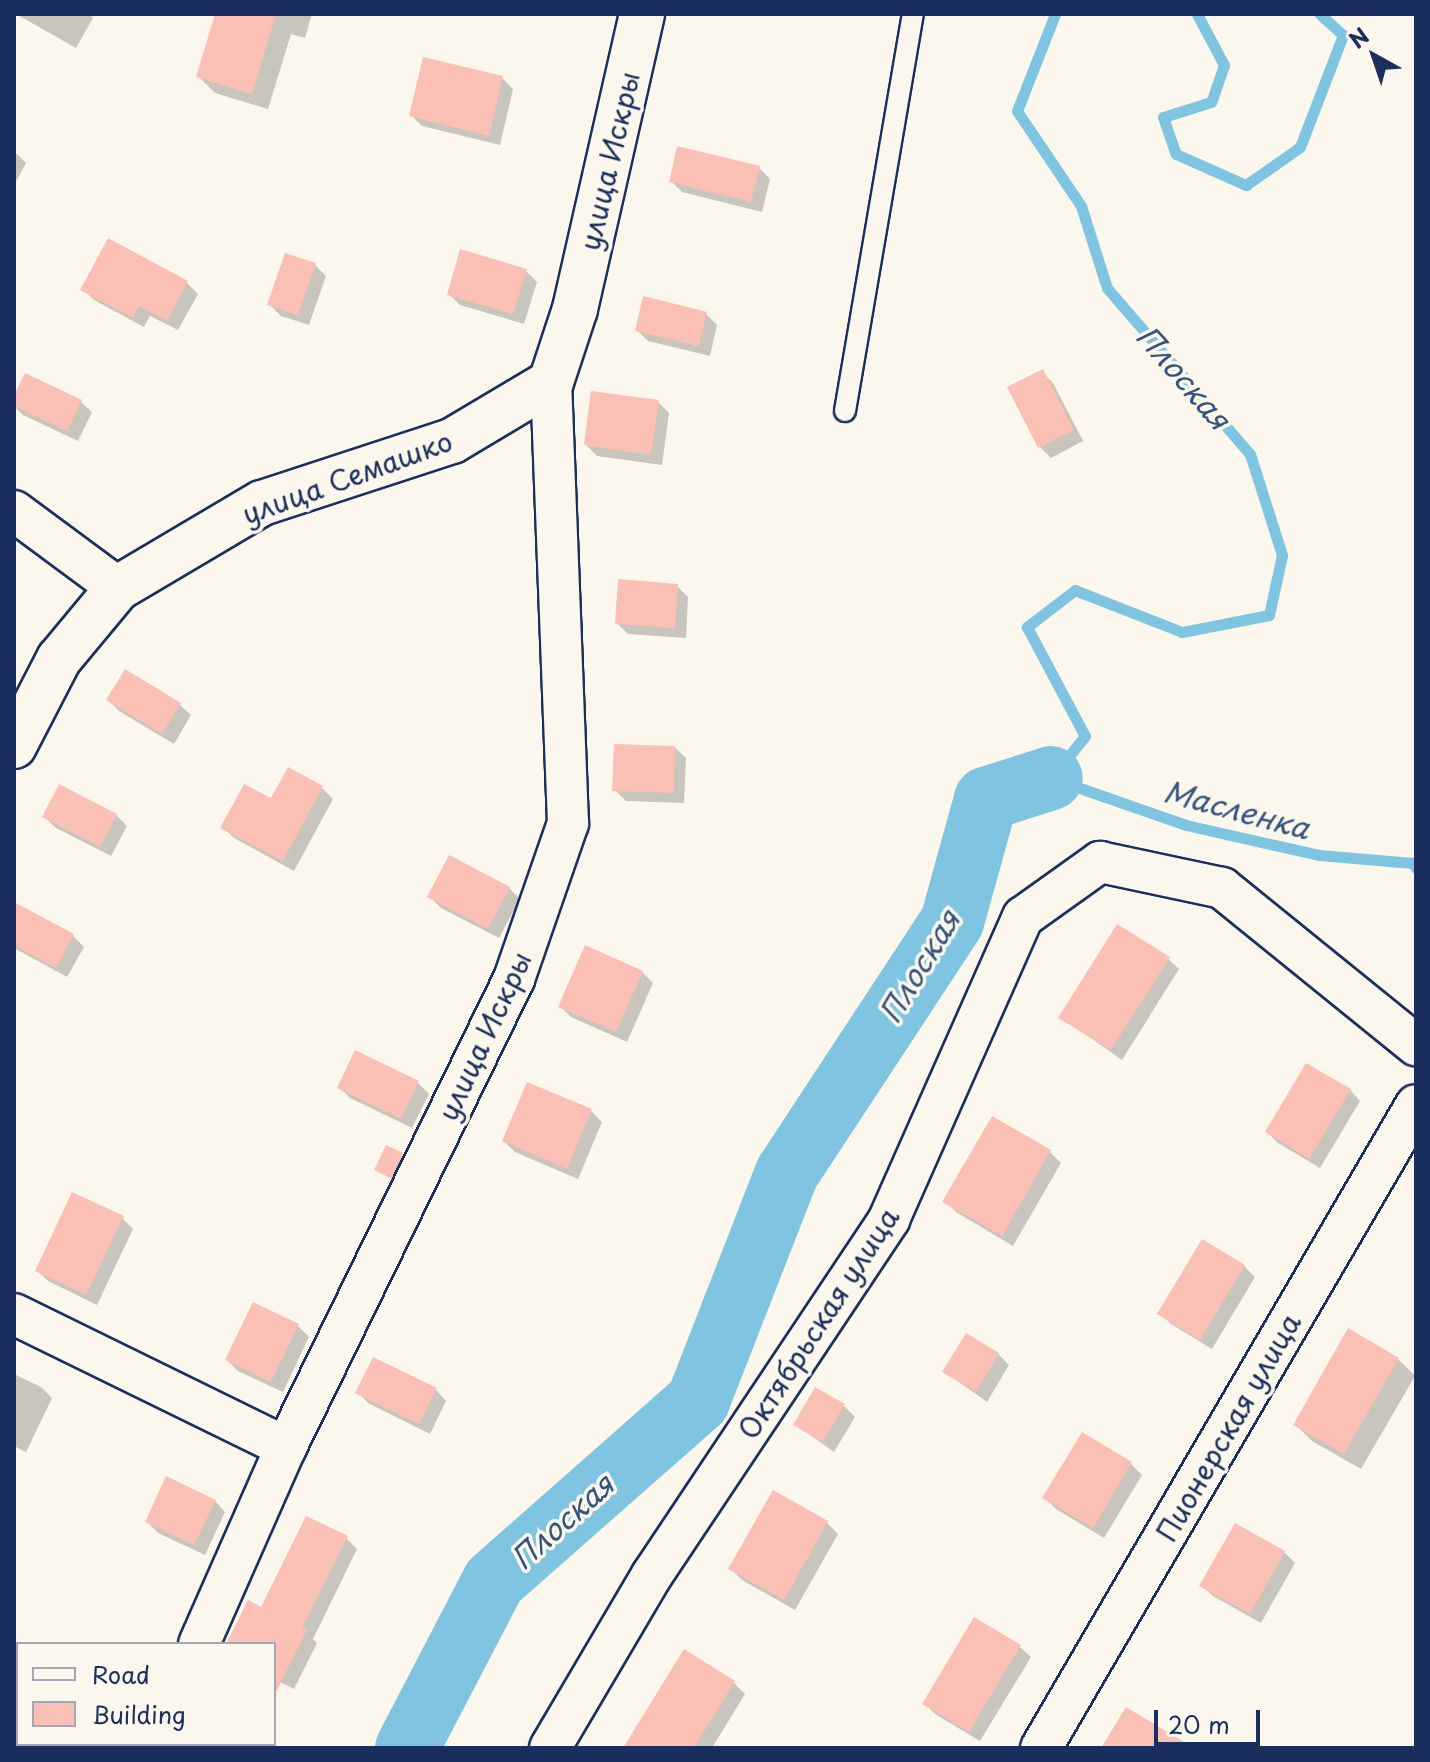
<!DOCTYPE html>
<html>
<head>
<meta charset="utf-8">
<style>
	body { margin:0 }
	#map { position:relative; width:1430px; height:1762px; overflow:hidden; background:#fbf7ec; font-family:"Playpen Sans",sans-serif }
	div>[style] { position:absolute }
	.shadow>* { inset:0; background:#0003 }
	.stream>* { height:11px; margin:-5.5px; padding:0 5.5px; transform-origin:5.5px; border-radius:5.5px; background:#7fc4e0 }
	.river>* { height:64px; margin:-32px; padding:0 32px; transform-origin:32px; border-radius:32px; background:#7fc4e0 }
	.building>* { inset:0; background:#fabfb5 }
	.roads { filter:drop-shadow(2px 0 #1b2f5e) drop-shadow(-2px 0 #1b2f5e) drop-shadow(0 2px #1b2f5e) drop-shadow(0 -2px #1b2f5e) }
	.service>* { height:20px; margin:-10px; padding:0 10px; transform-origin:10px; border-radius:10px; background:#fbf7ec }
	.minor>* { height:40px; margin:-20px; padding:0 20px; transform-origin:20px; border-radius:20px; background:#fbf7ec }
	.secondary>* { height:44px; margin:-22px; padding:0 22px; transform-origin:22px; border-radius:22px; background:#fbf7ec }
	span { translate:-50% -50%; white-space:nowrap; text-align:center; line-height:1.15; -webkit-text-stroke:7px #fbf7ec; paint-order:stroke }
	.street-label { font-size:28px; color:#1b2f5e }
	.water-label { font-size:30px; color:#34547e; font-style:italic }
	.frame { position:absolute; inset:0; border:16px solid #1b2f5e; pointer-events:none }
	.legend { position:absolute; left:16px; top:1642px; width:260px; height:104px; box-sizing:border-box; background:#fbf7ec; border:2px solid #a1a7b3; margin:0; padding:10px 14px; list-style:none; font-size:24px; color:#1b2f5e }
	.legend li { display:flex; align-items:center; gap:16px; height:40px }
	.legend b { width:40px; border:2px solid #a1a7b3 }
	.north { position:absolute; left:1334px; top:16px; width:80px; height:80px; -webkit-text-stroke:6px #fbf7ec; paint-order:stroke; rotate:320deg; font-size:22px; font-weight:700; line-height:32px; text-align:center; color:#1b2f5e }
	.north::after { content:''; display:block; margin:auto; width:28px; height:36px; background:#1b2f5e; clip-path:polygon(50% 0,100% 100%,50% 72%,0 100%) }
	.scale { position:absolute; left:1154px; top:1710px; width:106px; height:36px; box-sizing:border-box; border:4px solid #1b2f5e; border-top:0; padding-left:10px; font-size:24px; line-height:28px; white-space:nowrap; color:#1b2f5e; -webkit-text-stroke:6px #fbf7ec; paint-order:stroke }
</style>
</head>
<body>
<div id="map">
	<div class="shadow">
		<i style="clip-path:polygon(16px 14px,90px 14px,93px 18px,76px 48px)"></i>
		<i style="clip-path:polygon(217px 14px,312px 14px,305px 38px,291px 34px,268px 109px,215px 93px,198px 76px)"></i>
		<i style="clip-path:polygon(502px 78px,513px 89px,500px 145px,422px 126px,411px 115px)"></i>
		<i style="clip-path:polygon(14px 151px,26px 163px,14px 185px)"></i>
		<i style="clip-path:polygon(759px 168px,770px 179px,762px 212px,682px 192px,671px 181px)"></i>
		<i style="clip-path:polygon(315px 265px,326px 276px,309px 325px,281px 316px,270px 305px)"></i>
		<i style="clip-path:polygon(526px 271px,537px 282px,524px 324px,460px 305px,449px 294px)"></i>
		<i style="clip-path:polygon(187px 283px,198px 294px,178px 330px,150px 316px,144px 327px,94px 300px,83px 289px)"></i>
		<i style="clip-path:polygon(706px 314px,717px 325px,710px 356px,648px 341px,637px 330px)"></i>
		<i style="clip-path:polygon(1042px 372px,1053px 383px,1083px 441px,1051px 458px,1040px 447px)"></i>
		<i style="clip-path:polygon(14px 400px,81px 402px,92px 412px,78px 441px,23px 415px,14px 406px)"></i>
		<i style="clip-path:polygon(658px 402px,669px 413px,662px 465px,597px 456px,586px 445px)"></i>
		<i style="clip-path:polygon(677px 586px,688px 597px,686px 638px,628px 634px,617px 623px)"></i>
		<i style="clip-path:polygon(108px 700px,180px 705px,191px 715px,174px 744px,119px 711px)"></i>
		<i style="clip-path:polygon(674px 747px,686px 758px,684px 803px,626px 801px,615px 790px)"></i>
		<i style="clip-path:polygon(289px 770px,322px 788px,333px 799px,294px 871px,234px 838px,223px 827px,272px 801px)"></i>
		<i style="clip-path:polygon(116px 815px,127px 826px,111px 856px,56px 828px,45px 817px)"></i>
		<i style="clip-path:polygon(509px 888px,520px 899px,499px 938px,441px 908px,430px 897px)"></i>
		<i style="clip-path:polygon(14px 904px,73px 936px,84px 947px,67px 977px,14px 948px)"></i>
		<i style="clip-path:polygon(1168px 959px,1179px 969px,1122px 1060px,1061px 1017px)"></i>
		<i style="clip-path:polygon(642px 972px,653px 983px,627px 1042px,571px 1017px,560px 1006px)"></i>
		<i style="clip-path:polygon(356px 1053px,418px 1083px,429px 1094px,412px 1128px,350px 1098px,339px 1087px)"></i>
		<i style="clip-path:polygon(1350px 1090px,1360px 1101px,1320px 1168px,1278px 1143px,1267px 1132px)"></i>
		<i style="clip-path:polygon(591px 1111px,602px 1122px,578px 1179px,515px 1152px,504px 1141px)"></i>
		<i style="clip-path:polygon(993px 1119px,1050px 1152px,1061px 1163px,1013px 1246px,956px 1212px,945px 1201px)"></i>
		<i style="clip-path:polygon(387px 1148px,407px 1160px,397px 1182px,376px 1170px)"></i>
		<i style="clip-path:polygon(122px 1218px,133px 1229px,97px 1305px,48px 1281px,37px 1270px)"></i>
		<i style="clip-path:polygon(1244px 1266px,1255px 1277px,1212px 1349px,1171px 1324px,1160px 1313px)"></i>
		<i style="clip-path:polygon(298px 1326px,309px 1337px,283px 1392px,238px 1371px,227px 1360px)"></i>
		<i style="clip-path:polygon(998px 1354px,1009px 1365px,987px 1402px,945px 1372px)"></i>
		<i style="clip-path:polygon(1398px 1359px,1415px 1376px,1361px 1469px,1312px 1441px,1295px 1424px)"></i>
		<i style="clip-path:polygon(14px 1374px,41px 1387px,52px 1398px,26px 1452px,14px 1446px)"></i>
		<i style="clip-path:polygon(436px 1390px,446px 1401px,430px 1434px,368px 1403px,358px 1392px)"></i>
		<i style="clip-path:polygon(844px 1406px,855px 1417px,834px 1452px,796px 1425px)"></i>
		<i style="clip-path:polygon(1131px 1464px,1142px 1475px,1104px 1538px,1056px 1509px,1045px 1498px)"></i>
		<i style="clip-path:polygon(774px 1493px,827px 1523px,838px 1534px,795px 1610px,742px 1580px,731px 1569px)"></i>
		<i style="clip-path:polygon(215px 1501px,225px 1512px,205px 1555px,158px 1533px,147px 1522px)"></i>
		<i style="clip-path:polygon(346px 1538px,357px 1549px,313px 1639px,317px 1643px,294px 1689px,274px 1679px,274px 1644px,228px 1644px,261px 1609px)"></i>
		<i style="clip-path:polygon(1284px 1552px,1295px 1563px,1261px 1623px,1213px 1596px,1202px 1586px)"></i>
		<i style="clip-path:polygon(1020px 1647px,1031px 1657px,980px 1741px,935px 1714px,924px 1703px)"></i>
		<i style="clip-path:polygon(684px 1652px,734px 1683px,745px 1694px,712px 1748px,626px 1748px)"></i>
	</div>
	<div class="stream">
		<i style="left:1055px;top:14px;width:104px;rotate:111.4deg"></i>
		<i style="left:1017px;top:111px;width:115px;rotate:56deg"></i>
		<i style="left:1081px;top:206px;width:86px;rotate:72.4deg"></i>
		<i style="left:1107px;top:288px;width:219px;rotate:49.3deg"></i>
		<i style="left:1250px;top:454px;width:106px;rotate:72.4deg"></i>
		<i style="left:1282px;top:555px;width:61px;rotate:102.2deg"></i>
		<i style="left:1269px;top:615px;width:89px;rotate:168.9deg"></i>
		<i style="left:1182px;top:632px;width:115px;rotate:-158.6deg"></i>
		<i style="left:1075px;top:590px;width:61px;rotate:142.4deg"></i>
		<i style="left:1027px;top:627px;width:123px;rotate:62deg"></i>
		<i style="left:1085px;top:736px;width:54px;rotate:129deg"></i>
		<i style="left:1051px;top:778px;width:143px;rotate:19.2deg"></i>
		<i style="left:1186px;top:825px;width:136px;rotate:12.7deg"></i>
		<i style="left:1319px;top:855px;width:94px;rotate:4.9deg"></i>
		<i style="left:1413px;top:863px;width:6px;rotate:59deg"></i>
		<i style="left:1197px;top:14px;width:58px;rotate:62.1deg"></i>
		<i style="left:1224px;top:65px;width:39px;rotate:109deg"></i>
		<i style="left:1211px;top:102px;width:50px;rotate:162.6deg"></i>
		<i style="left:1163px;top:117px;width:39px;rotate:71deg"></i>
		<i style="left:1176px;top:154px;width:77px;rotate:23.9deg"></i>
		<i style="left:1246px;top:185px;width:66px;rotate:-35.1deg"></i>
		<i style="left:1300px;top:147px;width:120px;rotate:-69deg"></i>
		<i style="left:1343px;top:35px;width:31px;rotate:-138deg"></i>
	</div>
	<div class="river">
		<i style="left:407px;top:1748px;width:188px;rotate:-62.5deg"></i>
		<i style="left:494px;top:1581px;width:272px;rotate:-41.4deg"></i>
		<i style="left:698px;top:1401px;width:245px;rotate:-68.7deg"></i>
		<i style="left:787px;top:1173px;width:300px;rotate:-56.7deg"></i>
		<i style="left:952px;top:922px;width:128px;rotate:-74.5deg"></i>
		<i style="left:986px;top:799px;width:68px;rotate:-17.9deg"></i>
	</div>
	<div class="building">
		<i style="clip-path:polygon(215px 14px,276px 14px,252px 94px,196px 77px)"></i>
		<i style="clip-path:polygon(423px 57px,503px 76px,489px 136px,409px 116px)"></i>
		<i style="clip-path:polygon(677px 146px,760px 166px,751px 202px,669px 182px)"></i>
		<i style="clip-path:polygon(108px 238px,188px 281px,167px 321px,139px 306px,133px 318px,80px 290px)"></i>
		<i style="clip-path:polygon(460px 249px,527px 269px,513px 314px,447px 295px)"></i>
		<i style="clip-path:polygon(285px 253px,316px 263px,298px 315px,267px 305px)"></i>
		<i style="clip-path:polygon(643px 296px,707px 312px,699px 346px,635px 331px)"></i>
		<i style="clip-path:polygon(1043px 369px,1074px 430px,1038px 448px,1007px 387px)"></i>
		<i style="clip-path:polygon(25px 373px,82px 400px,67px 431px,14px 406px,14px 395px)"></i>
		<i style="clip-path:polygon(591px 391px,659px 400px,651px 455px,584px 445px)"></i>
		<i style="clip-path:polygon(618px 579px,678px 584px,675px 628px,615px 624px)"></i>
		<i style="clip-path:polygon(125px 669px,181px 703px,162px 734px,106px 700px)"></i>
		<i style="clip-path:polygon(614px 744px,675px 746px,674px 793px,612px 791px)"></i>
		<i style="clip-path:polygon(288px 767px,323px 786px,283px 861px,220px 828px,244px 784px,271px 798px)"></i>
		<i style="clip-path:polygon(59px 784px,117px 814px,100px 847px,42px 817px)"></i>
		<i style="clip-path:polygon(449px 855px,510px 887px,488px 929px,427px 897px)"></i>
		<i style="clip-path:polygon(14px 902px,74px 934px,56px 968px,14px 945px)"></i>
		<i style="clip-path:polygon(1117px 924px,1170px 957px,1111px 1050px,1058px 1018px)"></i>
		<i style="clip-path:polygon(585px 945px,643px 971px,616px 1032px,558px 1007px)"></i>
		<i style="clip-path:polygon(355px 1050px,419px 1081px,401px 1119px,337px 1088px)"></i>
		<i style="clip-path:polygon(1306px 1063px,1351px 1089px,1309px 1159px,1265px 1132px)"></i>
		<i style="clip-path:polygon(527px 1082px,592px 1109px,567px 1169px,502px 1141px)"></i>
		<i style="clip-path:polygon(992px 1116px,1051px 1150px,1002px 1236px,942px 1202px)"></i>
		<i style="clip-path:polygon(386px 1145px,403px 1153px,391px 1178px,374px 1170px)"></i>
		<i style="clip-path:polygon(72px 1192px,124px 1216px,86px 1295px,35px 1271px)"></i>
		<i style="clip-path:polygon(1202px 1239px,1245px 1265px,1200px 1340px,1157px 1314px)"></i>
		<i style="clip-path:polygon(253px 1302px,299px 1324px,271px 1382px,225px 1360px)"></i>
		<i style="clip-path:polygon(1348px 1328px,1399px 1358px,1344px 1454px,1293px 1425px)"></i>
		<i style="clip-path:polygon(966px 1333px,999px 1353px,976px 1392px,942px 1372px)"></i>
		<i style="clip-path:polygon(373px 1357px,437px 1388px,419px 1424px,355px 1393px)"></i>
		<i style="clip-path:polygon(815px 1387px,845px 1404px,823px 1442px,793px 1425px)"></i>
		<i style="clip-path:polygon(1082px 1432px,1132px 1462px,1093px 1528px,1042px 1498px)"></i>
		<i style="clip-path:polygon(166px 1476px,216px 1500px,194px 1545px,145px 1522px)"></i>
		<i style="clip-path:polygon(773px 1490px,828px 1521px,784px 1600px,728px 1569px)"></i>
		<i style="clip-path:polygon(306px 1516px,348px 1536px,302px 1628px,307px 1630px,274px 1696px,274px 1644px,226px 1644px,248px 1600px,261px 1607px)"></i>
		<i style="clip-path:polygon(1235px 1523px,1285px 1551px,1250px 1614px,1199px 1586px)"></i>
		<i style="clip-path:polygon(974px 1617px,1021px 1645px,969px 1732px,922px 1704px)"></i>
		<i style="clip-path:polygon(684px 1649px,735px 1681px,694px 1748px,623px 1748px)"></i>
		<i style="clip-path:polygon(1126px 1707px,1194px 1748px,1101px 1748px)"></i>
	</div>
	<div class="roads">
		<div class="service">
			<i style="left:845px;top:411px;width:403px;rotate:-80.3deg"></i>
		</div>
		<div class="minor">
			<i style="left:14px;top:511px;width:129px;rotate:36.5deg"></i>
			<i style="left:14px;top:1314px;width:303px;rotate:26.1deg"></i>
			<i style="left:199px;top:1644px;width:215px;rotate:-66.2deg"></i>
			<i style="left:286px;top:1447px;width:521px;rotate:-64.03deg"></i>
			<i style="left:514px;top:979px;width:165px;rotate:-70.9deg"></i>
			<i style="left:568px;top:823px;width:441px;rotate:-92.2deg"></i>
			<i style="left:153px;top:1748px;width:4px;rotate:-63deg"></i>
			<i style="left:550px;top:1748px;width:201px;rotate:-59.5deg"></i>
			<i style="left:652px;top:1575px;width:428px;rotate:-56.3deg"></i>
			<i style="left:889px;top:1219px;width:330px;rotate:-66.1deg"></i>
			<i style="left:1023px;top:917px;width:95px;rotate:-35.5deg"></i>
			<i style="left:1100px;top:862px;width:125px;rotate:12deg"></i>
			<i style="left:1222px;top:888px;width:250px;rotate:39deg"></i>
			<i style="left:1041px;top:1748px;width:744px;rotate:-59.75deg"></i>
		</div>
		<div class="secondary">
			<i style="left:14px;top:746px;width:98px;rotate:-62.7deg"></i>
			<i style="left:59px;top:659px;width:92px;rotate:-50.3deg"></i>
			<i style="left:118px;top:588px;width:167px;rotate:-30.6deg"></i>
			<i style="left:262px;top:503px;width:200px;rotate:-18.1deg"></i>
			<i style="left:452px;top:441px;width:115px;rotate:-30.8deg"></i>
			<i style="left:551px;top:382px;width:77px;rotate:-71.8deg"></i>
			<i style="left:575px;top:309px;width:303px;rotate:-77.2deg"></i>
		</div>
	</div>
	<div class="street-label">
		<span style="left:609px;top:161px;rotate:-77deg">улица Искры</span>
		<span style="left:347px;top:477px;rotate:-20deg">улица Семашко</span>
		<span style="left:484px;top:1036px;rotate:-65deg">улица Искры</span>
		<span style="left:818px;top:1323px;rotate:-57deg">Октябрьская улица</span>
		<span style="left:1228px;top:1427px;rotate:-60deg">Пионерская улица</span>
	</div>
	<div class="water-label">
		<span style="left:1184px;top:377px;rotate:49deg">Плоская</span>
		<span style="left:1237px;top:809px;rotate:15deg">Масленка</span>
		<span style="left:919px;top:966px;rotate:-59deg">Плоская</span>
		<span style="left:562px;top:1521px;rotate:-42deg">Плоская</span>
	</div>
	<div class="frame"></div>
	<ul class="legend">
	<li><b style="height:10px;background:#fbf7ec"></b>Road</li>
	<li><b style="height:22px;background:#fabfb5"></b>Building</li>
	</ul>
	<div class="north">N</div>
	<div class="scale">20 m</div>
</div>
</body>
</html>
